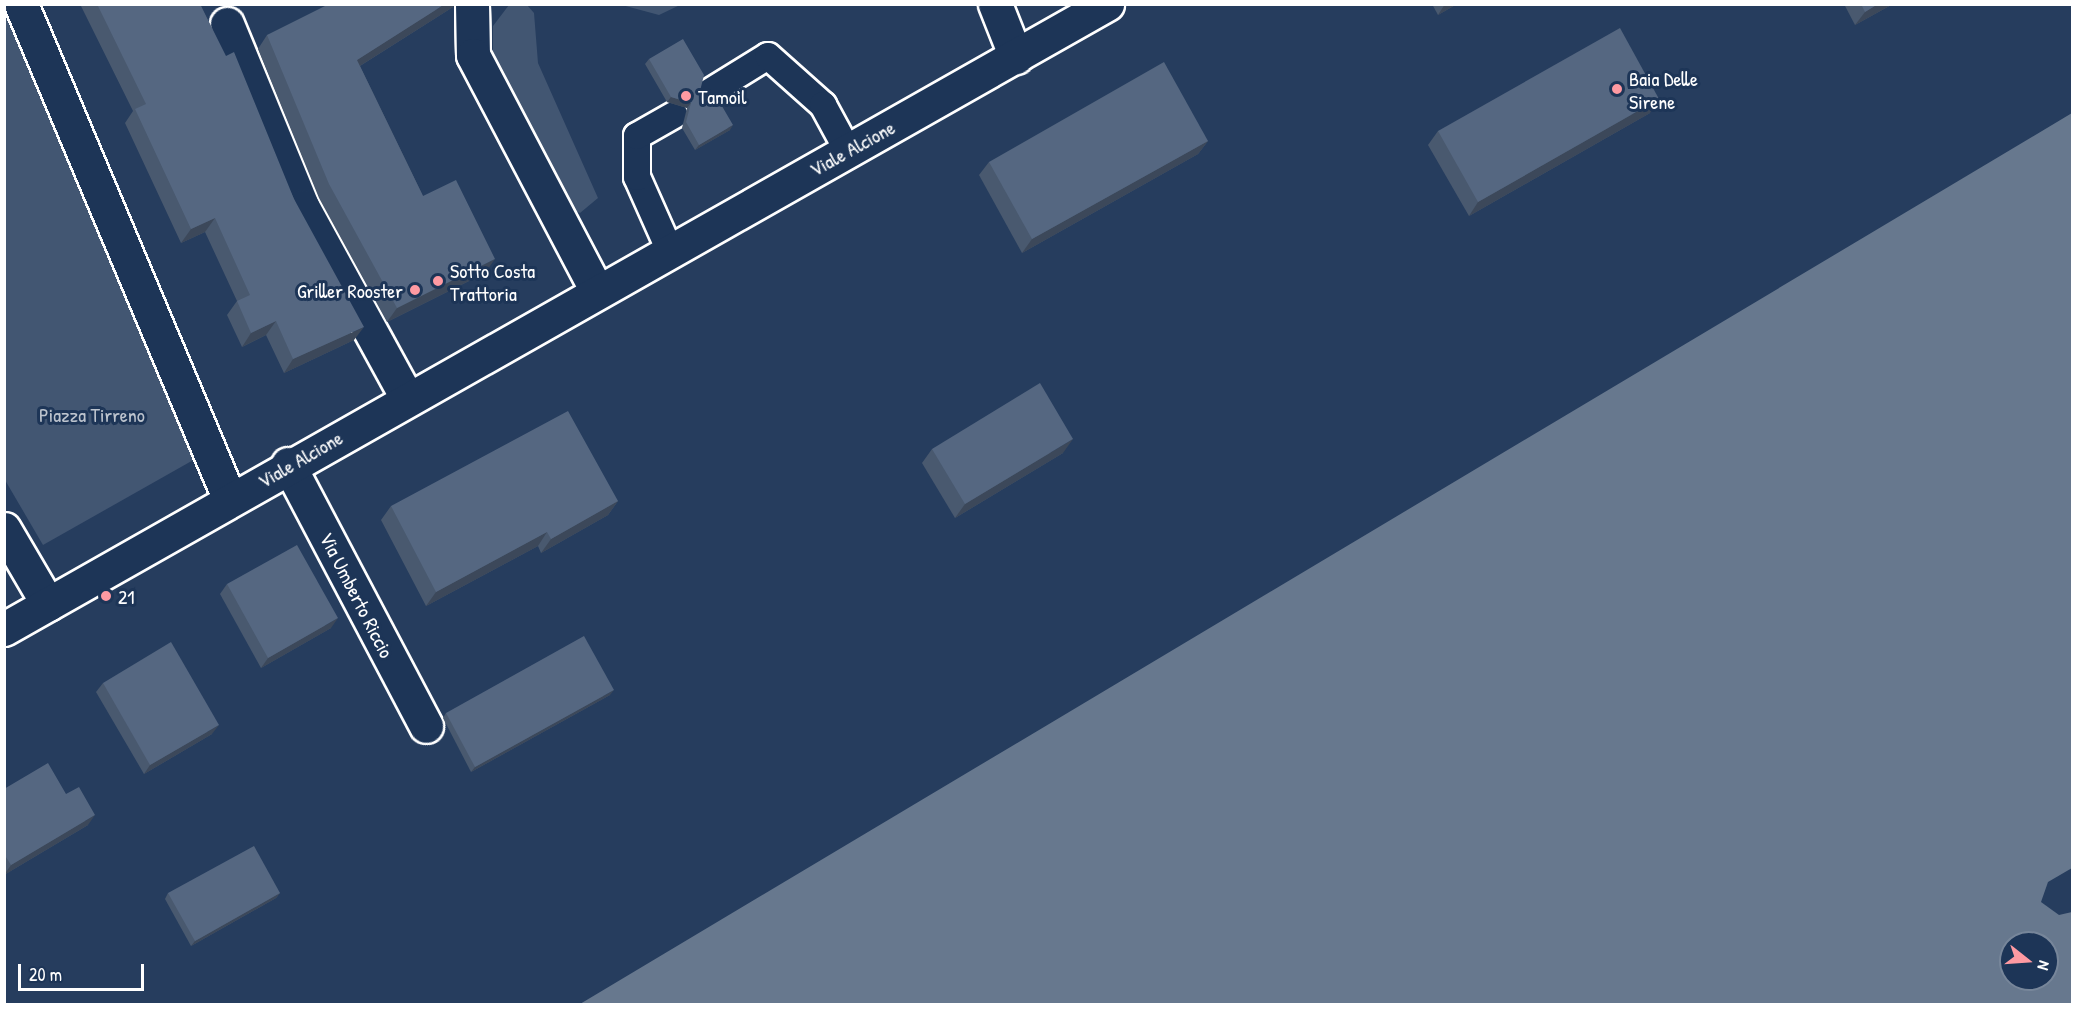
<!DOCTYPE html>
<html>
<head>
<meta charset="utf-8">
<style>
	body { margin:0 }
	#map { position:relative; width:2077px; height:1009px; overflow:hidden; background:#263d5e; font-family:"Patrick Hand",sans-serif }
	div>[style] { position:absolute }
	.green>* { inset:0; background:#425672 }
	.water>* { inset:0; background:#67788e }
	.pier>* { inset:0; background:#263d5e }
	.roads { filter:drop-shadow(2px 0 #fff) drop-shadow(-2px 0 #fff) drop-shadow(0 2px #fff) drop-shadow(0 -2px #fff) }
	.service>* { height:26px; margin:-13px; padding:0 13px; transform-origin:13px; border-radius:13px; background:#1d3557 }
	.minor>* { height:33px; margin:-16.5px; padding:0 16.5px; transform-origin:16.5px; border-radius:16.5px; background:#1d3557 }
	.tertiary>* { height:33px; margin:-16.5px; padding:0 16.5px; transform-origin:16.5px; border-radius:16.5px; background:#1d3557 }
	.wall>* { inset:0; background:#49596f }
	.shaded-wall>* { inset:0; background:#3c485a }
	.building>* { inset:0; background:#556781 }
	.dots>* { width:16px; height:16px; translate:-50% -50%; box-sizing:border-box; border:3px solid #1d3557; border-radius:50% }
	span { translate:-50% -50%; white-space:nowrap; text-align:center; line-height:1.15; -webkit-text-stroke:6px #1d3557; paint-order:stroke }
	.poi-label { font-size:20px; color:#fff }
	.left { translate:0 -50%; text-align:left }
	.right { translate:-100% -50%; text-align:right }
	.street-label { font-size:20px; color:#fff }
	.park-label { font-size:20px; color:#bdc4ce }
	.frame { position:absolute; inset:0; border:6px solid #fff; pointer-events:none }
	.north { position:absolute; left:1999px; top:931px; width:60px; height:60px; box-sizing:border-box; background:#1d3557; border:2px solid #77869a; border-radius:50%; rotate:107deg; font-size:16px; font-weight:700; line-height:24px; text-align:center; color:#fff }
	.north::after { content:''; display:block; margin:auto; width:21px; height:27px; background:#ff9aa2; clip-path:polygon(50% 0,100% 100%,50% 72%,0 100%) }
	.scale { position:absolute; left:18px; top:964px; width:126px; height:27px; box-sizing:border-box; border:3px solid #fff; border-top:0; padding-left:8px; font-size:18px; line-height:21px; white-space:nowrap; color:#fff; -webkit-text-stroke:4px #1d3557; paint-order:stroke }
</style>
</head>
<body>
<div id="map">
	<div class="green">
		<i style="clip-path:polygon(4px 5px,204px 454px,43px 545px,5px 480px)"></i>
		<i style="clip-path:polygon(509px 5px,527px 5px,534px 13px,538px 63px,598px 198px,580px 213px,573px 210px,514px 113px,493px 55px,493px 26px)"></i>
		<i style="clip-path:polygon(622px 5px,680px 5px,659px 15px)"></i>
	</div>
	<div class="water">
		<i style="clip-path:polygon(evenodd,2072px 113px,2072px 1004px,580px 1004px,2072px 113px,2011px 943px,2047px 943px,2047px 979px,2011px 979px,2011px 943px)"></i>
	</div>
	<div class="pier">
		<i style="clip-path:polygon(2072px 868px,2072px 912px,2059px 915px,2041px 902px,2048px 882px)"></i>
	</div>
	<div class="roads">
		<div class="service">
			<i style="left:708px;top:93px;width:70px;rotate:-31.7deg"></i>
			<i style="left:768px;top:56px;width:74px;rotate:41.7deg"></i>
			<i style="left:823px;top:105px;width:52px;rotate:61.5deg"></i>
			<i style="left:670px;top:251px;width:81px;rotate:-114deg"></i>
			<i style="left:637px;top:177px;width:41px;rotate:-90deg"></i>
			<i style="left:637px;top:136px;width:43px;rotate:-29.6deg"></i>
		</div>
		<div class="minor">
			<i style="left:21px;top:4px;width:538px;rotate:67.15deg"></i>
			<i style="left:472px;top:4px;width:51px;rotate:88.9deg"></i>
			<i style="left:473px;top:55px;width:267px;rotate:62.3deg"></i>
			<i style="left:995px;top:4px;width:57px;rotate:68.4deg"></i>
			<i style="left:227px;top:24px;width:197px;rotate:67.6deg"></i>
			<i style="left:302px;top:206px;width:219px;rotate:61.3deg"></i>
			<i style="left:288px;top:464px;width:296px;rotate:62.2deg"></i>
			<i style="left:4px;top:529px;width:87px;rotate:59.6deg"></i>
		</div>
		<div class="tertiary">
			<i style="left:4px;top:629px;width:1268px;rotate:-29.54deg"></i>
		</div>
	</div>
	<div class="wall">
		<i style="clip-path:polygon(80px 4px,200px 4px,294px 199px,354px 340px,284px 373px,266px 335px,242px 347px,227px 315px,237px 301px,205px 232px,181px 243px,125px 123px,133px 111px)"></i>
		<i style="clip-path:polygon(1432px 4px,1457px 4px,1438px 15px)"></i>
		<i style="clip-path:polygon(1844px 4px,1893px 4px,1855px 25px)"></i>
		<i style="clip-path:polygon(453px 7px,360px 66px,423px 196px,485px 273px,387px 322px,319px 198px,258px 49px,267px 35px)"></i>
		<i style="clip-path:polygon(649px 59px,699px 95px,730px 130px,695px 150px,682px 128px,687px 108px,667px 102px,645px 64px)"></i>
		<i style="clip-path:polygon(1650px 113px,1469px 216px,1428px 145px,1438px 131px)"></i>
		<i style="clip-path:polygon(1208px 141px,1198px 154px,1022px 253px,979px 175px,989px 162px)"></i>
		<i style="clip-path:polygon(932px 449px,1063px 453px,955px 518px,922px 463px)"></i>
		<i style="clip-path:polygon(618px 501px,608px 515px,541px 553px,538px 546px,426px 606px,381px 520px,391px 506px)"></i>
		<i style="clip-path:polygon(227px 584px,331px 628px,261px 668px,220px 594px)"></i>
		<i style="clip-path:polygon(103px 683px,212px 734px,144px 774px,96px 692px)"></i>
		<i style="clip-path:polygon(610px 695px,471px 772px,443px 718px,446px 713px)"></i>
		<i style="clip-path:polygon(4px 789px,66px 794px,88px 825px,4px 875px)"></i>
		<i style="clip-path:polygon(168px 893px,280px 893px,276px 898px,191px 946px,165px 899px)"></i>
	</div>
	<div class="shaded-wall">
		<i style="clip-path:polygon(445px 4px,455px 4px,453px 7px,347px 74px,357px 60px)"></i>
		<i style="clip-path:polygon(1445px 4px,1457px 4px,1438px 15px)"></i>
		<i style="clip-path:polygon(1878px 4px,1893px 4px,1855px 25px,1865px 12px)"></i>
		<i style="clip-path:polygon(671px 97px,691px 103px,687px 108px,667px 102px)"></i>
		<i style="clip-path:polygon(1659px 99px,1650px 113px,1469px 216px,1478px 202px)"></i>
		<i style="clip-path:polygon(733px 125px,730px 130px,695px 150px,699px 145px)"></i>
		<i style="clip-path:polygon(1208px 141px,1198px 154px,1022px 253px,1032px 239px)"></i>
		<i style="clip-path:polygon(215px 218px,205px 232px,181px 243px,191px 229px)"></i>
		<i style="clip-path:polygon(495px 259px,485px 273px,387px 322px,397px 308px)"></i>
		<i style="clip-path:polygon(276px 321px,266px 335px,242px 347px,251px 333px)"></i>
		<i style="clip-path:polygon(364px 327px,354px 340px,284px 373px,293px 359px)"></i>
		<i style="clip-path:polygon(1073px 439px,1063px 453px,955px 518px,965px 504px)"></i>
		<i style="clip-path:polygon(618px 501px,608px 515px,541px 553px,551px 539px)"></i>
		<i style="clip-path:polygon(547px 532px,538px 546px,426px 606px,436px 592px)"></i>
		<i style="clip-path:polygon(338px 618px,331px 628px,261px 668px,268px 658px)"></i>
		<i style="clip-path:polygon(614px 690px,610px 695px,471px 772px,475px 767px)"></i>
		<i style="clip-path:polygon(219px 725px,212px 734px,144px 774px,150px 765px)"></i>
		<i style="clip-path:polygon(95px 815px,88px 825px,4px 875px,11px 865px)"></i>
		<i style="clip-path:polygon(280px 893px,276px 898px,191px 946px,195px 941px)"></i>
	</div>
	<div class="building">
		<i style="clip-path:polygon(97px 4px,200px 4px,226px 56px,234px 52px,294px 199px,364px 327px,293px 359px,276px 321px,251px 333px,237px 301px,250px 295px,215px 218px,191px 229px,135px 109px,146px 104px)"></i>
		<i style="clip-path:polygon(329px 4px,445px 4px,357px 60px,423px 196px,456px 180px,495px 259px,397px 308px,329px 184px,267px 35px)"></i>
		<i style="clip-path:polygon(1861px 4px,1878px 4px,1865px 12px)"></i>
		<i style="clip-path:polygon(1620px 28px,1659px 99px,1478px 202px,1438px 131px)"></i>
		<i style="clip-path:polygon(683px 39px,704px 75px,699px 95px,705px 101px,719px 101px,733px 125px,699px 145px,686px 122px,691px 103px,671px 97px,649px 59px)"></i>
		<i style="clip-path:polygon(1164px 62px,1208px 141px,1032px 239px,989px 162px)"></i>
		<i style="clip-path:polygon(1040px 383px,1073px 439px,965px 504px,932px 449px)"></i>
		<i style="clip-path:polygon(568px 411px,618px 501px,551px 539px,547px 532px,436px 592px,391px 506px)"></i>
		<i style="clip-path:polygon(297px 545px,338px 618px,268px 658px,227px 584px)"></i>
		<i style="clip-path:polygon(584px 636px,614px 690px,475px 767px,446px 713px)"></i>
		<i style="clip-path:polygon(171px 642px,219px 725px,150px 765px,103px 683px)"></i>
		<i style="clip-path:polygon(48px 763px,66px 794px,79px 787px,95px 815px,11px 865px,4px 854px,4px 789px)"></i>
		<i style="clip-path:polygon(254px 846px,280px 893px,195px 941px,168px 893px)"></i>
	</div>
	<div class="dots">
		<i style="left:1617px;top:89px;background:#ff9aa2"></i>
		<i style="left:686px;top:96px;background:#ff9aa2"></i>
		<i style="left:438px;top:281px;background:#ff9aa2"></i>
		<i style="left:415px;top:290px;background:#ff9aa2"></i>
		<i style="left:106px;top:596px;background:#ff9aa2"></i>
	</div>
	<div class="poi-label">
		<span class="left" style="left:1629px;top:90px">Baia Delle<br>Sirene</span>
		<span class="left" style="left:698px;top:96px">Tamoil</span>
		<span class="left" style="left:450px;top:282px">Sotto Costa<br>Trattoria</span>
		<span class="right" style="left:403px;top:290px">Griller Rooster</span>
		<span class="left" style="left:118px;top:596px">21</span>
	</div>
	<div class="street-label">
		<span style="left:852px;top:148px;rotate:-29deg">Viale Alcione</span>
		<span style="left:300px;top:459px;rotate:-30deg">Viale Alcione</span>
		<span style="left:357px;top:595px;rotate:63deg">Via Umberto Riccio</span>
	</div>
	<div class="park-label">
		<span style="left:92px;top:414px">Piazza Tirreno</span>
	</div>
	<div class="frame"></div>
	<div class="north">N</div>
	<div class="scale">20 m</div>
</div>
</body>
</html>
